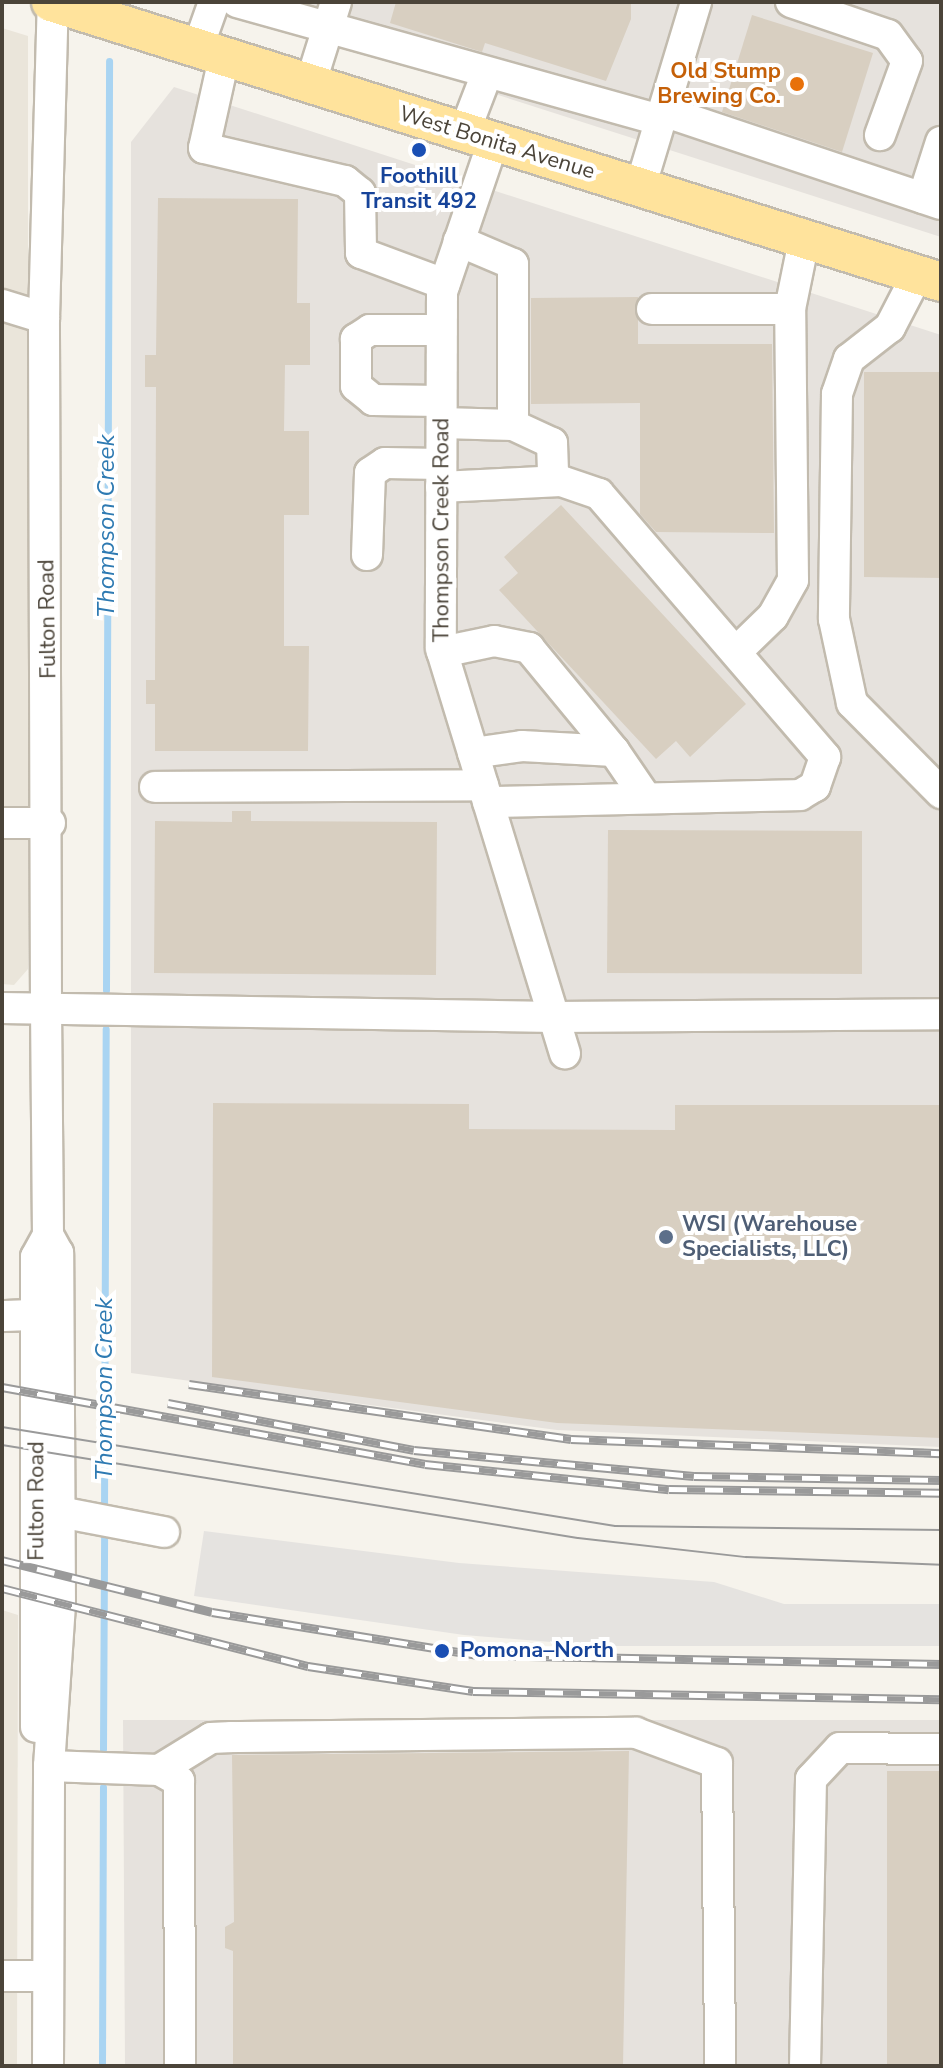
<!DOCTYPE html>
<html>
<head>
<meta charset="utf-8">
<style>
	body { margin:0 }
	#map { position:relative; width:943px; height:2068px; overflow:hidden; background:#f6f3ec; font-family:"Nunito Sans",sans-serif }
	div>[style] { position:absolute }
	.residential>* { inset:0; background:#eae5da }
	.industrial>* { inset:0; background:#e6e2dd }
	.parking>* { inset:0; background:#e5e3e0 }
	.stream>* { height:7px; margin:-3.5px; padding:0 3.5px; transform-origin:3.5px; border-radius:3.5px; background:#a9d4f2 }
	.building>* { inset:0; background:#d8cfc1 }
	.roads { filter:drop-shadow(2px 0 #c2bbae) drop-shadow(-2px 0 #c2bbae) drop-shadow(0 2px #c2bbae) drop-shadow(0 -2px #c2bbae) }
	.minor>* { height:30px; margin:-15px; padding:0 15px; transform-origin:15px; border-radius:15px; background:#fff }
	.major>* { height:38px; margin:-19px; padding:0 19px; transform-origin:19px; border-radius:19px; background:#ffe39c }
	.tram>* { height:2px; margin:-1px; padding:0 1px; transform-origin:1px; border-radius:1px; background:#9a9a9a }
	.rail>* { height:9px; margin-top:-4.5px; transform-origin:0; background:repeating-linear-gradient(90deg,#fff 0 18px,#9a9a9a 0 36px); box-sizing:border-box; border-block:2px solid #9a9a9a }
	.dots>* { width:22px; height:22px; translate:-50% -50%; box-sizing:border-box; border:4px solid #fff; border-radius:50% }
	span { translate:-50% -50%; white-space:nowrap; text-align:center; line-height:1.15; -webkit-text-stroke:8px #fff; paint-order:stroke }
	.food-label { font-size:22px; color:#c56008; font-weight:700 }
	.right { translate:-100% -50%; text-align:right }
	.street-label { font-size:22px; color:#4b4439 }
	.transit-label { font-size:22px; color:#164399; font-weight:700 }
	.left { translate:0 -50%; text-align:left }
	.service-label { font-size:22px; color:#4e5e75; font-weight:700 }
	.water-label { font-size:24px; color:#2e7ab2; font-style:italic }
	.frame { position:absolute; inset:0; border:4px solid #4b4439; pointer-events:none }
</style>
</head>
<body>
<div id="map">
	<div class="residential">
		<i style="clip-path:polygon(2px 28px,28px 36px,28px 969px,14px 985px,2px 984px)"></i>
		<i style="clip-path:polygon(2px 1610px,18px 1615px,17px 2066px,2px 2066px)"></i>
	</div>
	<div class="industrial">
		<i style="clip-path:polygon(208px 2px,941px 2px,941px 237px)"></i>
		<i style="clip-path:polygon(174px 87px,941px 335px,941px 1447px,557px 1430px,131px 1373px,131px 142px)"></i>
		<i style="clip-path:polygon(123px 1720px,941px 1720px,941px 2066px,125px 2066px)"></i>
	</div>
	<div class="parking">
		<i style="clip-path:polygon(204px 1531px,459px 1563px,714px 1582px,784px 1604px,941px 1604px,941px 1646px,601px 1646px,464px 1635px,194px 1596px)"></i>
	</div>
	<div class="stream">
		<i style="left:106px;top:990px;width:929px;rotate:-89.81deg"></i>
		<i style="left:104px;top:1514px;width:485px;rotate:-89.8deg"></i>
		<i style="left:103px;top:1749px;width:222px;rotate:-89.7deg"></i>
		<i style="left:102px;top:2066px;width:279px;rotate:-89.8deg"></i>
	</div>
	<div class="building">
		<i style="clip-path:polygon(396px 2px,631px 2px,631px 19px,606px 81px,485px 43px,482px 52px,390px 23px)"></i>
		<i style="clip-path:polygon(752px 15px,873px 53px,842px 152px,722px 112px)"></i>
		<i style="clip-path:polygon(158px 198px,298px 199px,297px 303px,310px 303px,310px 365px,285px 365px,284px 431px,309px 431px,309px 515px,284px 515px,284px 646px,309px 646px,308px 751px,155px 751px,155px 704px,146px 704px,146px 680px,155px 680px,156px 387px,145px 387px,145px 355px,156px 355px)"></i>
		<i style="clip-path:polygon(638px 297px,638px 344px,772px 344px,774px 533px,656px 532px,640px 514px,640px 403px,531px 404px,531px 298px)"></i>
		<i style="clip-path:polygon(864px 372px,941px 372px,941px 578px,864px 577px)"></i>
		<i style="clip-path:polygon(561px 505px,746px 704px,690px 757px,676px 741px,656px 759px,499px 590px,518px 573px,504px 557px)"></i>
		<i style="clip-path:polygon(232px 811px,251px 811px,251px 821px,437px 822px,436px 975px,154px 973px,155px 821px,232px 822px)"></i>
		<i style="clip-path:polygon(608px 830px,862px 831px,862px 974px,607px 973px)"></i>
		<i style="clip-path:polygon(213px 1103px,469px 1104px,469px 1129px,675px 1130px,675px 1105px,941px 1105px,941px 1438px,557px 1423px,212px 1377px)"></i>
		<i style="clip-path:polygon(629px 1751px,623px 2066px,233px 2066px,233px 1951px,225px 1948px,225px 1927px,234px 1922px,232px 1755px)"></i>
		<i style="clip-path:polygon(887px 1771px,941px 1771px,941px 2066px,887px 2066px)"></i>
	</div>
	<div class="roads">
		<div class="minor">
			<i style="left:237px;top:2px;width:439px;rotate:15.6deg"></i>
			<i style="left:791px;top:2px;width:102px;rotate:18.8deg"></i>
			<i style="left:888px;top:35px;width:32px;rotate:54deg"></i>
			<i style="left:907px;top:61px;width:79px;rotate:110deg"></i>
			<i style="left:197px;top:50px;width:51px;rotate:-70.5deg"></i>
			<i style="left:224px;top:58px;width:92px;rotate:102.5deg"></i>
			<i style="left:204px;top:148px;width:145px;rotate:13.2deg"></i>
			<i style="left:345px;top:181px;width:19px;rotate:39deg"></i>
			<i style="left:360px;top:193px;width:60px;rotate:89deg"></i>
			<i style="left:361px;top:253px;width:89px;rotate:20.5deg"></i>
			<i style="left:310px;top:85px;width:87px;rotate:-72.6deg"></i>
			<i style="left:663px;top:111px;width:293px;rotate:18.5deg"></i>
			<i style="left:464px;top:133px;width:64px;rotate:-69deg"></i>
			<i style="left:493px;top:142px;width:158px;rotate:108.8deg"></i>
			<i style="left:442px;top:292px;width:356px;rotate:90.2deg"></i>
			<i style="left:441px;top:648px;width:424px;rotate:73deg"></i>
			<i style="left:640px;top:188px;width:194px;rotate:-73.2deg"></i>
			<i style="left:923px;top:198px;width:59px;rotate:-72.2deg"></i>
			<i style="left:917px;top:275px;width:59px;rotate:117.4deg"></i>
			<i style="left:890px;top:327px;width:52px;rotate:142deg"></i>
			<i style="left:849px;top:359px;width:37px;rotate:109deg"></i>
			<i style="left:837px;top:394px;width:225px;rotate:90.8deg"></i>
			<i style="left:834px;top:619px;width:86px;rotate:77.9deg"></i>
			<i style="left:852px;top:703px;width:127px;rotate:45.3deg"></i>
			<i style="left:2px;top:305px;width:44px;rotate:17.2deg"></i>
			<i style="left:652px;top:309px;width:138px"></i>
			<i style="left:441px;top:330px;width:71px;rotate:180deg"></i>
			<i style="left:370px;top:330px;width:17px;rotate:147deg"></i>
			<i style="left:356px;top:339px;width:47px;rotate:90deg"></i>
			<i style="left:356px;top:386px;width:22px;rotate:39deg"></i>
			<i style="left:373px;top:400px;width:68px;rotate:0.8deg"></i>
			<i style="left:442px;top:423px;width:71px;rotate:1.6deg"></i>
			<i style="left:513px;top:425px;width:161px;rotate:-90deg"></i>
			<i style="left:513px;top:264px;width:59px;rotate:-156.9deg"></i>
			<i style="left:513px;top:425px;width:43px;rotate:24.8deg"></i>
			<i style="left:552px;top:443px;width:38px;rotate:88deg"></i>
			<i style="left:441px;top:487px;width:120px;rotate:-2.9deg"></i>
			<i style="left:561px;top:481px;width:40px;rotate:18.9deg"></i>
			<i style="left:599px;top:494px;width:347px;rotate:49.3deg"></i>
			<i style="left:825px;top:757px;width:31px;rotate:109deg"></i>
			<i style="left:815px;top:786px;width:17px;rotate:149deg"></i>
			<i style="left:800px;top:795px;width:312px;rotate:178.7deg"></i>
			<i style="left:367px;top:555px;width:82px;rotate:-87.9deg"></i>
			<i style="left:370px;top:473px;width:18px;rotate:-34deg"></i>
			<i style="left:385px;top:463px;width:56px;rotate:1deg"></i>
			<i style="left:737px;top:651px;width:50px;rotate:-44.2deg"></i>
			<i style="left:773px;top:616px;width:41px;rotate:-60.9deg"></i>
			<i style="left:793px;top:580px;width:271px;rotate:-90.6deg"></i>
			<i style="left:790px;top:309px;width:70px;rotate:-78.5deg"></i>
			<i style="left:442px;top:652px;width:53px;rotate:-11.9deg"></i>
			<i style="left:494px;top:641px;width:36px;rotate:11deg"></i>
			<i style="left:529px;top:648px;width:134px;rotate:50.5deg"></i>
			<i style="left:473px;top:753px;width:49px;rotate:-8.1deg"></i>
			<i style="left:522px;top:746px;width:92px;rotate:3.1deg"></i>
			<i style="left:614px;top:751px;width:53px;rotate:55.7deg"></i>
			<i style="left:155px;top:787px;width:328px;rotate:-0.3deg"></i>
			<i style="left:2px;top:823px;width:48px"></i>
			<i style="left:2px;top:1008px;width:552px;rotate:0.93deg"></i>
			<i style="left:554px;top:1017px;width:387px;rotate:-0.4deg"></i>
			<i style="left:2px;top:1316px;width:34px;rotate:-2deg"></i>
			<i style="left:60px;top:1512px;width:106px;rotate:10.9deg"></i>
			<i style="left:36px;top:1727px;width:470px;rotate:-90deg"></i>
			<i style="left:36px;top:1257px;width:25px;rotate:-61deg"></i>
			<i style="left:49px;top:1766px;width:110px;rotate:2.1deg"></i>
			<i style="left:159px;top:1770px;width:23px;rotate:29deg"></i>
			<i style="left:179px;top:1781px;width:285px;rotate:89.8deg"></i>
			<i style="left:159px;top:1770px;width:61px;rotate:-31.6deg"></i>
			<i style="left:211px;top:1738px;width:21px;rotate:-3deg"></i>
			<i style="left:232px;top:1737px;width:404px;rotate:-0.6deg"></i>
			<i style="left:636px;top:1733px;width:86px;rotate:20.3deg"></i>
			<i style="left:717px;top:1763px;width:303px;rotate:89.4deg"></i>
			<i style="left:2px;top:1976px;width:46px"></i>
			<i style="left:48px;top:2066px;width:300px;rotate:-89.8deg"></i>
			<i style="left:49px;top:1766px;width:161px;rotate:-86.1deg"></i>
			<i style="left:60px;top:1605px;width:352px;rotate:-90.3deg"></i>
			<i style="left:58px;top:1253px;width:21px;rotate:-119deg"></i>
			<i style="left:48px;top:1235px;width:227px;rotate:-90.5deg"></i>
			<i style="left:46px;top:1008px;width:690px;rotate:-90.17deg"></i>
			<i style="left:44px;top:318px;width:315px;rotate:-88.4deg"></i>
			<i style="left:805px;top:2066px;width:287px;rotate:-88.8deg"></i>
			<i style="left:811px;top:1779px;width:42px;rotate:-46.9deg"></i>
			<i style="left:840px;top:1748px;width:101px;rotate:0.6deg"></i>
		</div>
		<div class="major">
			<i style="left:51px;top:2px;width:933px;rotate:17.46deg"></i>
		</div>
	</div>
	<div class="tram">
		<i style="left:2px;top:1427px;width:621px;rotate:9.17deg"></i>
		<i style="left:615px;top:1526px;width:326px;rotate:0.7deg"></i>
		<i style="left:2px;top:1445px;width:583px;rotate:9.17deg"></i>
		<i style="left:578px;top:1538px;width:169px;rotate:6.5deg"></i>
		<i style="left:746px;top:1557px;width:195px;rotate:2.3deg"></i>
	</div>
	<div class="rail">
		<i style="left:189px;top:1384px;width:386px;rotate:8.2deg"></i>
		<i style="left:571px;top:1439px;width:370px;rotate:2.2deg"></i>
		<i style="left:2px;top:1387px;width:430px;rotate:10.3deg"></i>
		<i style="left:425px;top:1464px;width:245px;rotate:5.9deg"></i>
		<i style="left:669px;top:1489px;width:272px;rotate:0.8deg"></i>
		<i style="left:168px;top:1403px;width:250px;rotate:10.8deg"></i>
		<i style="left:414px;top:1450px;width:281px;rotate:5.3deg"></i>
		<i style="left:694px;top:1476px;width:247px;rotate:0.9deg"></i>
		<i style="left:2px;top:1560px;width:216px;rotate:13.9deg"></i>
		<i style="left:212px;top:1612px;width:268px;rotate:9.2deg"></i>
		<i style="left:477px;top:1655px;width:464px;rotate:1.1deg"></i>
		<i style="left:2px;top:1588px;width:316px;rotate:14.3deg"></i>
		<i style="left:308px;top:1666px;width:167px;rotate:8.6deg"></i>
		<i style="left:473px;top:1691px;width:468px;rotate:1deg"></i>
	</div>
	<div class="dots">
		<i style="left:797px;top:84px;background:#e8710a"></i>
		<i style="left:419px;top:150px;background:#1a4fb4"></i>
		<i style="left:666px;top:1237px;background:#5c6f8a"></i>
		<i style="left:442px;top:1651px;background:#1a4fb4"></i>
	</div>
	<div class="food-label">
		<span class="right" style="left:781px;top:84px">Old Stump<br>Brewing Co.</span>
	</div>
	<div class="street-label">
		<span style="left:497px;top:143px;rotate:17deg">West Bonita Avenue</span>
		<span style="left:442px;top:530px;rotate:-90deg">Thompson Creek Road</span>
		<span style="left:48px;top:619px;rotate:-91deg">Fulton Road</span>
		<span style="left:37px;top:1501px;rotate:-90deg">Fulton Road</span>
	</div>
	<div class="transit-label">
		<span style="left:419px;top:189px">Foothill<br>Transit 492</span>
		<span class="left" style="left:460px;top:1651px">Pomona–North</span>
	</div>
	<div class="service-label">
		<span class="left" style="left:682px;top:1237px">WSI (Warehouse<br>Specialists, LLC)</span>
	</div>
	<div class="water-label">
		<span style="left:107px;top:526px;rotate:-90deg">Thompson Creek</span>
		<span style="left:105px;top:1389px;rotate:-90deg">Thompson Creek</span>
	</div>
	<div class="frame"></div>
</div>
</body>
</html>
